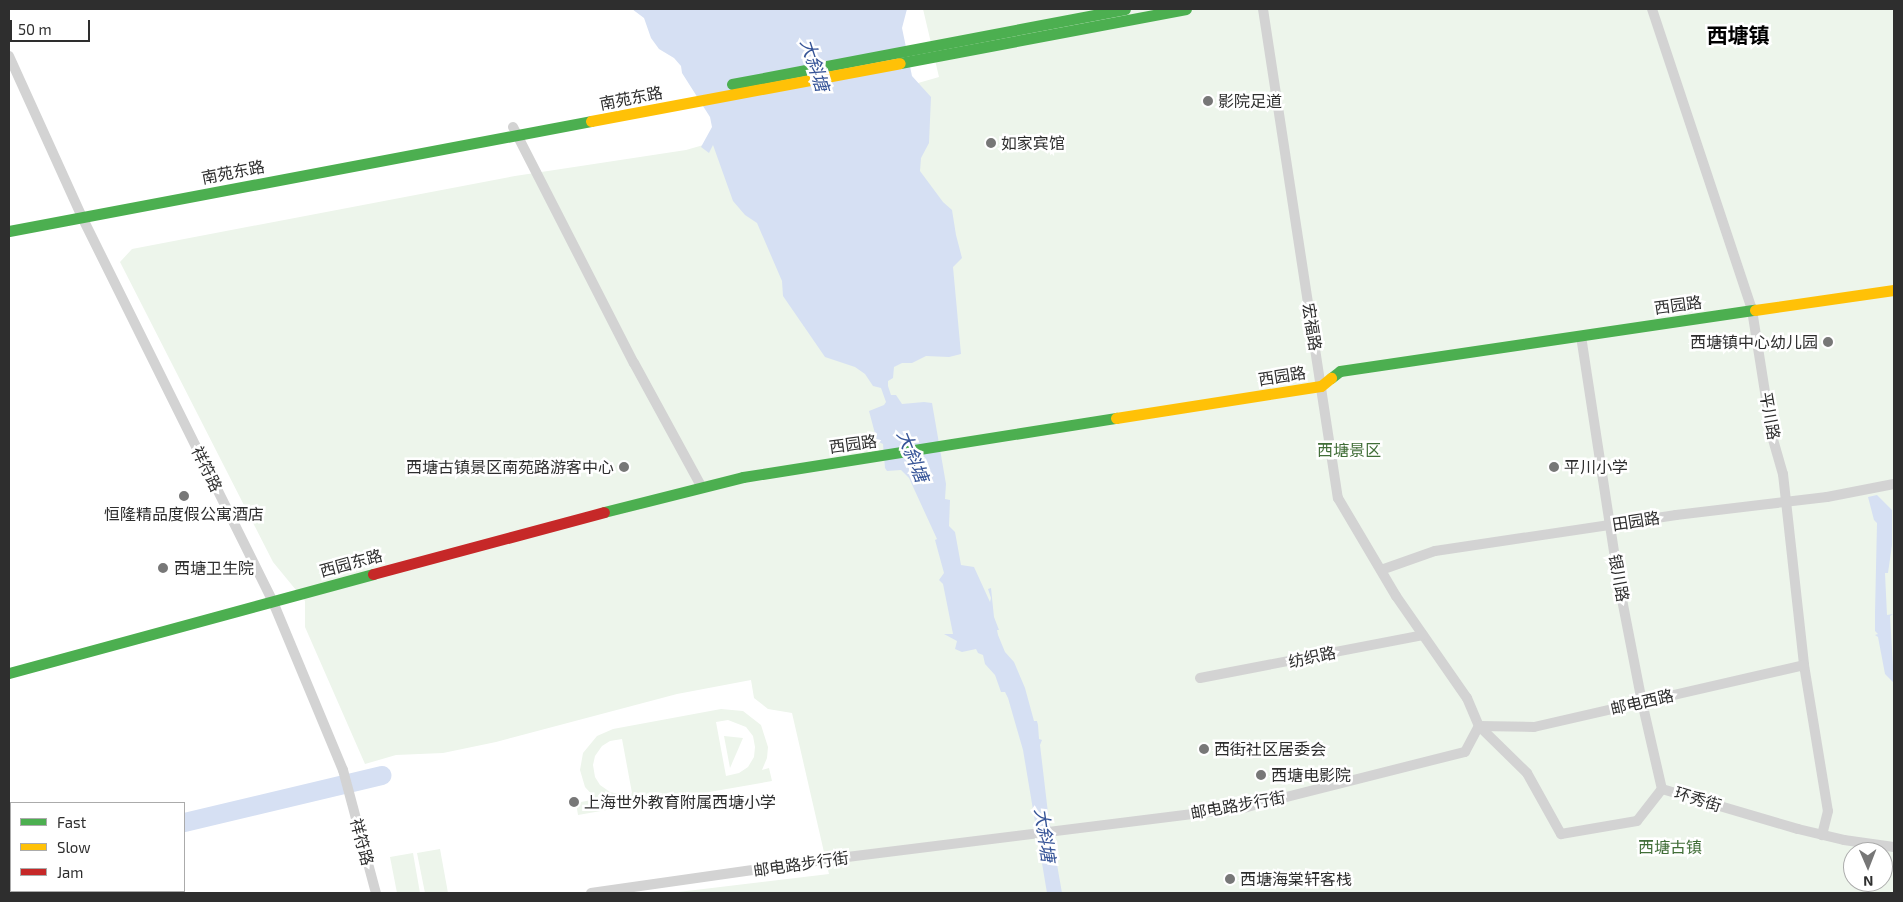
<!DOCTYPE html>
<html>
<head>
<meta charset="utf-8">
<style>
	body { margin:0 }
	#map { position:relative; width:1903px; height:902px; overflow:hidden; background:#fff; font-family:"Exo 2","Noto Sans SC",sans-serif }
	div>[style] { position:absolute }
	.green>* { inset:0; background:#edf5eb }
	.water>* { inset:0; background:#d6e0f3 }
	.river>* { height:19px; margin:-9.5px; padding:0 9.5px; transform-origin:9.5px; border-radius:9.5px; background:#d6e0f3 }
	.street>* { height:10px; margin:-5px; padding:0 5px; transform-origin:5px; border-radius:5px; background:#d3d3d3 }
	.fast>* { height:11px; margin:-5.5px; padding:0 5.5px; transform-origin:5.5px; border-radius:5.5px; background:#4caf50 }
	.slow>* { height:11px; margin:-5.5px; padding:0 5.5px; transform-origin:5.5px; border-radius:5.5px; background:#ffc107 }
	.jam>* { height:11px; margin:-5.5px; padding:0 5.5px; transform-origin:5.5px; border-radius:5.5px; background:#c62828 }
	.dots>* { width:14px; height:14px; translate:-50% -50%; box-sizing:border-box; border:2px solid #fff; border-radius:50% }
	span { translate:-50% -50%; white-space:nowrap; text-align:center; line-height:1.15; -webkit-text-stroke:5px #fff; paint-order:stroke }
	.street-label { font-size:16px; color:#2e2e2e }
	.poi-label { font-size:16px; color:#2e2e2e }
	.left { translate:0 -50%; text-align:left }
	.right { translate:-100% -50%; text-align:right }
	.park-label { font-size:16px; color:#416e38 }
	.water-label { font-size:18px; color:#365497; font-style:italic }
	.district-label { font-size:21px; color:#000; font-weight:700 }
	.frame { position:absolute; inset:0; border:10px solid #2e2e2e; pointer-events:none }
	.legend { position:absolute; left:10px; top:802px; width:175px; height:90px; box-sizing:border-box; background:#fff; border:1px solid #ababab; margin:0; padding:6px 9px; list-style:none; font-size:15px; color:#2e2e2e }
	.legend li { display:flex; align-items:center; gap:10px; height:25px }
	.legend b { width:25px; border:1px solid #ababab }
	.north { position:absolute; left:1843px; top:842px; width:50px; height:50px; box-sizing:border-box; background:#fff; border:1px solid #ababab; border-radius:50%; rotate:179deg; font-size:14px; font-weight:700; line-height:20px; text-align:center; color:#2e2e2e }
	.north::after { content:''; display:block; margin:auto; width:18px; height:22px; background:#777; clip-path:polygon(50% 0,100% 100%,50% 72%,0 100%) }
	.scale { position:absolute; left:10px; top:20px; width:80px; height:22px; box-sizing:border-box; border:2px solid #2e2e2e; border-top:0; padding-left:6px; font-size:15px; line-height:18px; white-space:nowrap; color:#2e2e2e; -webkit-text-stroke:4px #fff; paint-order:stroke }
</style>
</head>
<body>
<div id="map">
	<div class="green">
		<i style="clip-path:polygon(evenodd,923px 9px,1894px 9px,1894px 893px,670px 893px,829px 874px,792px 713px,768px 709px,754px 698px,751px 680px,677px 694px,496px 742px,443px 753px,396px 755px,365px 764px,305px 627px,305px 601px,273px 562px,120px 262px,132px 249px,515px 176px,686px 150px,939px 77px,923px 9px,1853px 852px,1883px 852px,1883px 882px,1853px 882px,1853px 852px)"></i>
		<i style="clip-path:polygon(evenodd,721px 709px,743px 711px,761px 725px,768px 747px,767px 758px,762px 770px,769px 768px,772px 781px,578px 815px,576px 803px,596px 799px,585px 787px,580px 770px,583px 753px,597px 736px,613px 729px,721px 709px,728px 720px,746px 727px,753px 736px,755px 747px,754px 757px,748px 767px,739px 773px,726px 776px,716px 722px,728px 720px,721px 709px,622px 739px,632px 793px,622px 795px,610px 792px,600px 785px,595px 777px,593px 765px,595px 756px,602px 746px,610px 741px,622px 739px)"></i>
		<i style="clip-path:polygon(724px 736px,743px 738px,730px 768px)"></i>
		<i style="clip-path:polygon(440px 849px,448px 893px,425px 893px,417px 853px)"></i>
		<i style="clip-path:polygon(413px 853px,420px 893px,397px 893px,390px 857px)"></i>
	</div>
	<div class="water">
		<i style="clip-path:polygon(632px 9px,907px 9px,902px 28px,912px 76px,931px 97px,929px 143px,921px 158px,920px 171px,943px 202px,952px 210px,956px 235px,962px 258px,953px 267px,961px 354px,949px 357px,926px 356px,912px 363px,902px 363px,894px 367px,893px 378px,888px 381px,888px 386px,891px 395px,896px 395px,902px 404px,924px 402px,932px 403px,946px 484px,945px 499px,950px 500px,949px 526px,955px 532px,961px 565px,974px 567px,990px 602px,991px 598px,988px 589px,991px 588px,994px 617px,999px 630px,997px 630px,998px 635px,1005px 652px,1014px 662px,1025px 688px,1034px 721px,1037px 721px,1038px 725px,1039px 739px,1042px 740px,1040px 745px,1048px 813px,1062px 893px,1047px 893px,1023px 750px,1008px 698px,1005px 692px,1001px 692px,995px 675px,985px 664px,983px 655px,978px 653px,976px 649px,962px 652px,955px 649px,957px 641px,944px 634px,953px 634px,943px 584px,939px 580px,944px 573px,935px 540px,937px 539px,909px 478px,901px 470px,887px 471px,885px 468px,883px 444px,877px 441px,869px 411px,884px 405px,886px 402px,881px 388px,873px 386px,865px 374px,855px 367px,825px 357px,783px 296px,782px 281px,757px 223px,745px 215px,733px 201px,713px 145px,709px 153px,701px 147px,712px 127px,710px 117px,682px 73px,681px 66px,674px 58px,659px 49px,651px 38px,644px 18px)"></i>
		<i style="clip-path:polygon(1877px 495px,1892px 510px,1892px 545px,1888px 573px,1885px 573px,1887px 615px,1893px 614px,1890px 616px,1894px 683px,1885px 674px,1878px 637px,1875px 635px,1878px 634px,1875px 631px,1875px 612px,1877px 523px,1874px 520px,1868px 497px)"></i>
	</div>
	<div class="river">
		<i style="left:184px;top:822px;width:203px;rotate:-13.4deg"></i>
		<i style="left:9px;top:855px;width:2px"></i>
	</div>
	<div class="street">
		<i style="left:1263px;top:9px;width:495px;rotate:81.3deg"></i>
		<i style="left:1338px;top:498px;width:114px;rotate:59.4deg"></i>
		<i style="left:1396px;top:596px;width:124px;rotate:55.2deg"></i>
		<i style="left:1467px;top:698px;width:30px;rotate:67deg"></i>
		<i style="left:1479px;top:726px;width:67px;rotate:44.4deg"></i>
		<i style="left:1527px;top:773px;width:70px;rotate:60.9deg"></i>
		<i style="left:1561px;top:834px;width:77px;rotate:-9.7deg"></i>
		<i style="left:1637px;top:821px;width:41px;rotate:-52deg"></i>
		<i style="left:1662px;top:789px;width:142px;rotate:16.4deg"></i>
		<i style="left:1798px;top:829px;width:47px;rotate:13.4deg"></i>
		<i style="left:1844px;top:840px;width:50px;rotate:8deg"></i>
		<i style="left:1652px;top:9px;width:317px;rotate:71.6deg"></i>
		<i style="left:1752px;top:310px;width:128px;rotate:81deg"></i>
		<i style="left:1772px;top:436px;width:40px;rotate:74deg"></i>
		<i style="left:1783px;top:474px;width:192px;rotate:83.7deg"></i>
		<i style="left:1804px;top:665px;width:148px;rotate:80.7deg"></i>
		<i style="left:1828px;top:811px;width:25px;rotate:104deg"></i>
		<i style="left:9px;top:56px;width:177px;rotate:65.6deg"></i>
		<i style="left:82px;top:217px;width:430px;rotate:63.6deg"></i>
		<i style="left:273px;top:602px;width:182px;rotate:67.4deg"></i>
		<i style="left:343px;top:770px;width:127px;rotate:75deg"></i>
		<i style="left:513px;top:127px;width:265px;rotate:62.9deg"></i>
		<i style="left:634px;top:363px;width:140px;rotate:61.4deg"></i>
		<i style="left:1581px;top:336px;width:251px;rotate:81.3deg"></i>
		<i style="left:1619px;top:584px;width:120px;rotate:79deg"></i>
		<i style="left:1642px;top:702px;width:89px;rotate:77.1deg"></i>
		<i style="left:1381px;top:570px;width:57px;rotate:-19.4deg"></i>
		<i style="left:1435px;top:551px;width:244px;rotate:-8.5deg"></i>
		<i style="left:1676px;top:515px;width:152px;rotate:-6.8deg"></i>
		<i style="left:1827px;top:497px;width:68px;rotate:-11deg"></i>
		<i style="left:1200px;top:678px;width:227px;rotate:-10.9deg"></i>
		<i style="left:1479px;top:726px;width:55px;rotate:1deg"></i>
		<i style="left:1534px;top:727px;width:277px;rotate:-12.9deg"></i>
		<i style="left:591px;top:893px;width:234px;rotate:-8.1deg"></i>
		<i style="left:823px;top:860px;width:427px;rotate:-7.1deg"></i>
		<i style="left:1247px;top:807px;width:225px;rotate:-14.2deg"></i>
		<i style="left:1465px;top:752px;width:30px;rotate:-62deg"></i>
	</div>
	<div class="fast">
		<i style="left:900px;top:63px;width:291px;rotate:-10.7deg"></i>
		<i style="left:732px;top:84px;width:400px;rotate:-10.8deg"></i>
		<i style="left:9px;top:231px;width:592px;rotate:-10.7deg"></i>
		<i style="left:1331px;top:378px;width:11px;rotate:-38deg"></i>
		<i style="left:1340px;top:371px;width:419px;rotate:-8.4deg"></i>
		<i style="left:604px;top:512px;width:143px;rotate:-14.1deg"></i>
		<i style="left:743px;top:477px;width:378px;rotate:-9deg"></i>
		<i style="left:9px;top:673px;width:377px;rotate:-15.2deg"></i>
	</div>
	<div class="slow">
		<i style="left:591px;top:121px;width:314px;rotate:-10.6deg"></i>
		<i style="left:1755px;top:310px;width:140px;rotate:-8.2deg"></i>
		<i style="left:1116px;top:418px;width:207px;rotate:-8.9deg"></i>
		<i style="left:1321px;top:386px;width:13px;rotate:-39deg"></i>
	</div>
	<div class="jam">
		<i style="left:373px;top:574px;width:239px;rotate:-15deg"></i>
	</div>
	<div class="dots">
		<i style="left:1208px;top:101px;background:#777"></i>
		<i style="left:991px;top:143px;background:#777"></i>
		<i style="left:1828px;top:342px;background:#777"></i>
		<i style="left:624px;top:467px;background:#777"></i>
		<i style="left:1554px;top:467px;background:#777"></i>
		<i style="left:184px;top:496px;background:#777"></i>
		<i style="left:163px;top:568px;background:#777"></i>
		<i style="left:1204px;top:749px;background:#777"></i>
		<i style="left:1261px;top:775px;background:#777"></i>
		<i style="left:574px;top:802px;background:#777"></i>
		<i style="left:1230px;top:879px;background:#777"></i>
	</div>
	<div class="street-label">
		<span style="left:631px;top:98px;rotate:-11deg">南苑东路</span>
		<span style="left:233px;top:172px;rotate:-11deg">南苑东路</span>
		<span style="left:1678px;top:305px;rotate:-8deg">西园路</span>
		<span style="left:1312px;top:327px;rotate:81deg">宏福路</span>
		<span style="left:1282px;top:376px;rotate:-9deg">西园路</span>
		<span style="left:1770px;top:416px;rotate:80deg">平川路</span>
		<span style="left:853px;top:444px;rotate:-8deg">西园路</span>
		<span style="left:207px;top:469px;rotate:64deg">祥符路</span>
		<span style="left:1636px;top:521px;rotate:-9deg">田园路</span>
		<span style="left:351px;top:563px;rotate:-15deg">西园东路</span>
		<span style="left:1619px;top:578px;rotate:80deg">银川路</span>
		<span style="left:1312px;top:657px;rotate:-12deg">纺织路</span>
		<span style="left:1642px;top:702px;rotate:-13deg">邮电西路</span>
		<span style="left:1698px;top:799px;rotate:17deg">环秀街</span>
		<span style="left:1238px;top:805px;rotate:-10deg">邮电路步行街</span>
		<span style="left:362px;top:842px;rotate:75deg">祥符路</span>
		<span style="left:801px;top:864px;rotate:-8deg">邮电路步行街</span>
	</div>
	<div class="poi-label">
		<span class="left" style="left:1218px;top:101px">影院足道</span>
		<span class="left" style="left:1001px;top:143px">如家宾馆</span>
		<span class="right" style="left:1818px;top:342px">西塘镇中心幼儿园</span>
		<span class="right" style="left:614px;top:467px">西塘古镇景区南苑路游客中心</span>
		<span class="left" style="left:1564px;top:467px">平川小学</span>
		<span style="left:184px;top:514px">恒隆精品度假公寓酒店</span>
		<span class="left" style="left:174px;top:568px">西塘卫生院</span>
		<span class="left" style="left:1214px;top:749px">西街社区居委会</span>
		<span class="left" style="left:1271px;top:775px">西塘电影院</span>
		<span class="left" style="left:584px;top:802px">上海世外教育附属西塘小学</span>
		<span class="left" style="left:1240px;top:879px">西塘海棠轩客栈</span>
	</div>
	<div class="park-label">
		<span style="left:1349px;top:450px">西塘景区</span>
		<span style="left:1670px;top:847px">西塘古镇</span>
	</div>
	<div class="water-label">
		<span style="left:815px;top:65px;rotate:72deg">大斜塘</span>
		<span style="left:913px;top:456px;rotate:68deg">大斜塘</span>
		<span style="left:1045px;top:835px;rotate:82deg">大斜塘</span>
	</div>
	<div class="district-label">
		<span style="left:1738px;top:35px">西塘镇</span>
	</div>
	<div class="frame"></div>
	<ul class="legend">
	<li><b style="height:6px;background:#4caf50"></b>Fast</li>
	<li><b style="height:6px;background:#ffc107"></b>Slow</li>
	<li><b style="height:6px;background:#c62828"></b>Jam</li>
	</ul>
	<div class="north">N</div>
	<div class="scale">50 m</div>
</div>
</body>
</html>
